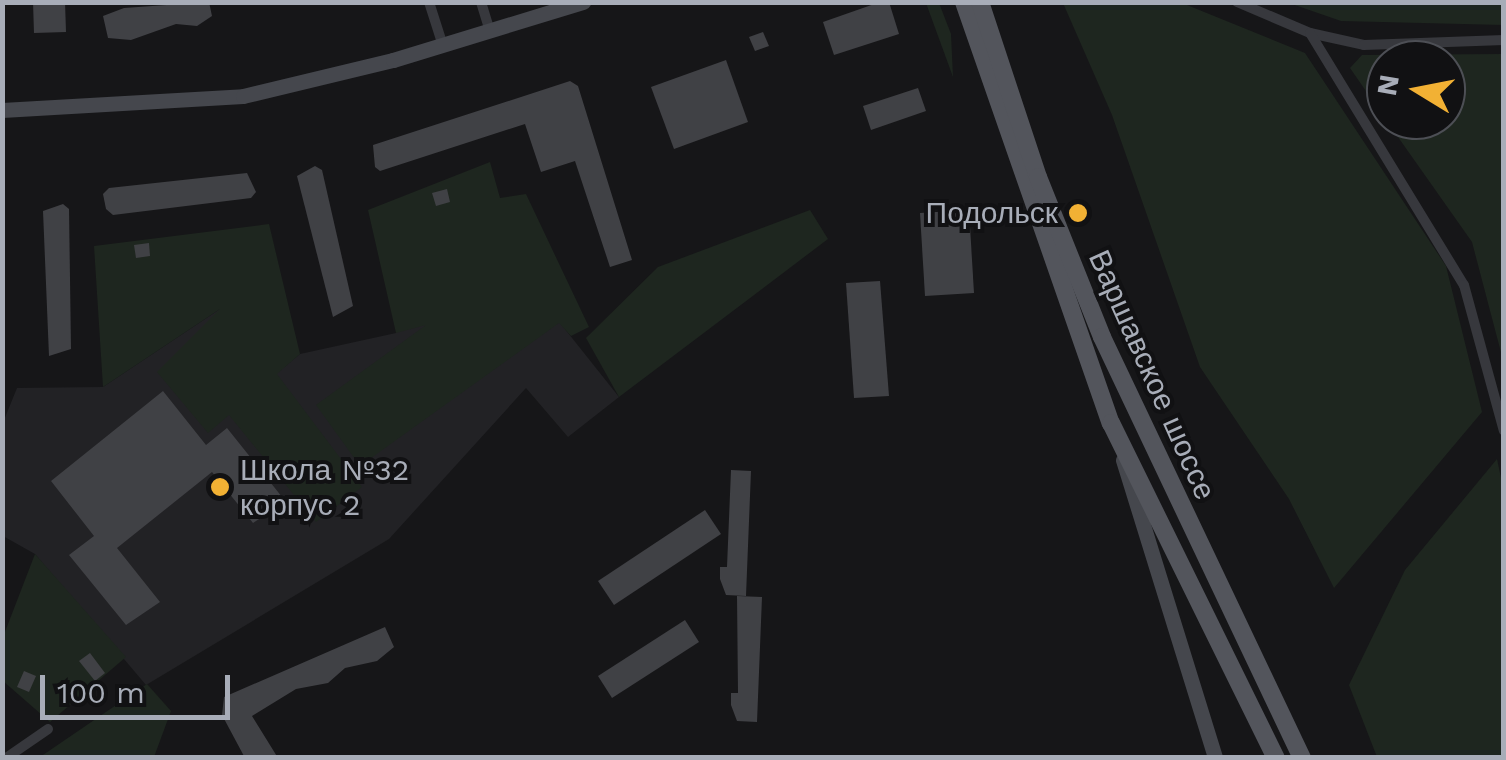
<!DOCTYPE html>
<html>
<head>
<meta charset="utf-8">
<style>
	body { margin:0 }
	#map { position:relative; width:1506px; height:760px; overflow:hidden; background:#161618; font-family:"Work Sans",sans-serif }
	div>[style] { position:absolute }
	.built>* { inset:0; background:#222225 }
	.green>* { inset:0; background:#1e261f }
	.building>* { inset:0; background:#404145 }
	.street>* { height:10px; margin:-5px; padding:0 5px; transform-origin:5px; border-radius:5px; background:#37383d }
	.secondary>* { height:15px; margin:-7.5px; padding:0 7.5px; transform-origin:7.5px; border-radius:7.5px; background:#45474d }
	.primary>* { height:18px; margin:-9px; padding:0 9px; transform-origin:9px; border-radius:9px; background:#53555c }
	.dots>* { width:28px; height:28px; translate:-50% -50%; box-sizing:border-box; border:5px solid #111113; border-radius:50% }
	span { translate:-50% -50%; white-space:nowrap; text-align:center; line-height:1.15; -webkit-text-stroke:8px #111113; paint-order:stroke }
	.poi-label { font-size:30px; color:#a8adb8 }
	.right { translate:-100% -50%; text-align:right }
	.left { translate:0 -50%; text-align:left }
	.street-label { font-size:30px; color:#a8adb8 }
	.frame { position:absolute; inset:0; border:5px solid #a8adb8; pointer-events:none }
	.north { position:absolute; left:1366px; top:40px; width:100px; height:100px; box-sizing:border-box; background:#111113; border:2px solid #4d4f55; border-radius:50%; rotate:280deg; font-size:28px; font-weight:700; line-height:40px; text-align:center; color:#a8adb8 }
	.north::after { content:''; display:block; margin:auto; width:35px; height:45px; background:#f2b134; clip-path:polygon(50% 0,100% 100%,50% 72%,0 100%) }
	.scale { position:absolute; left:40px; top:675px; width:190px; height:45px; box-sizing:border-box; border:5px solid #a8adb8; border-top:0; padding-left:12px; font-size:30px; line-height:35px; white-space:nowrap; color:#a8adb8; -webkit-text-stroke:8px #111113; paint-order:stroke }
</style>
</head>
<body>
<div id="map">
	<div class="built">
		<i style="clip-path:polygon(483px 226px,619px 397px,568px 437px,526px 388px,389px 539px,146px 685px,35px 554px,3px 536px,2px 425px,17px 388px,103px 387px,226px 305px,277px 373px,300px 354px,396px 333px)"></i>
	</div>
	<div class="green">
		<i style="clip-path:polygon(926px 3px,939px 3px,951px 34px,953px 77px)"></i>
		<i style="clip-path:polygon(1063px 3px,1182px 3px,1305px 53px,1446px 266px,1482px 412px,1334px 588px,1289px 499px,1200px 367px,1112px 115px)"></i>
		<i style="clip-path:polygon(1289px 3px,1503px 3px,1503px 25px,1341px 21px)"></i>
		<i style="clip-path:polygon(1503px 54px,1504px 54px,1503px 360px,1472px 242px,1386px 120px,1446px 120px,1446px 60px,1386px 60px,1386px 120px,1350px 68px,1362px 55px)"></i>
		<i style="clip-path:polygon(490px 162px,500px 198px,526px 194px,589px 327px,571px 336px,559px 323px,360px 466px,316px 405px,426px 325px,396px 333px,368px 210px)"></i>
		<i style="clip-path:polygon(810px 210px,828px 239px,619px 397px,586px 338px,658px 267px)"></i>
		<i style="clip-path:polygon(269px 224px,300px 354px,277px 374px,362px 487px,316px 522px,229px 415px,208px 433px,157px 372px,220px 309px,103px 387px,94px 246px)"></i>
		<i style="clip-path:polygon(1497px 459px,1504px 492px,1503px 757px,1377px 757px,1349px 685px,1405px 570px)"></i>
		<i style="clip-path:polygon(35px 554px,126px 657px,50px 722px,3px 681px,3px 637px)"></i>
		<i style="clip-path:polygon(147px 684px,171px 711px,154px 757px,40px 757px)"></i>
	</div>
	<div class="building">
		<i style="clip-path:polygon(33px 2px,65px 2px,66px 32px,34px 33px)"></i>
		<i style="clip-path:polygon(209px 2px,212px 16px,197px 26px,176px 24px,131px 40px,108px 38px,103px 16px,124px 8px)"></i>
		<i style="clip-path:polygon(880px 2px,889px 2px,899px 34px,834px 55px,823px 22px)"></i>
		<i style="clip-path:polygon(763px 32px,769px 46px,755px 51px,749px 37px)"></i>
		<i style="clip-path:polygon(726px 60px,748px 122px,674px 149px,651px 87px)"></i>
		<i style="clip-path:polygon(570px 81px,578px 86px,632px 260px,610px 267px,575px 161px,541px 172px,525px 124px,380px 171px,375px 167px,373px 145px)"></i>
		<i style="clip-path:polygon(918px 88px,926px 111px,871px 130px,863px 106px)"></i>
		<i style="clip-path:polygon(315px 166px,322px 170px,353px 306px,333px 317px,297px 176px)"></i>
		<i style="clip-path:polygon(247px 173px,256px 192px,251px 198px,113px 215px,106px 209px,103px 194px,109px 188px)"></i>
		<i style="clip-path:polygon(447px 189px,450px 202px,436px 206px,432px 193px)"></i>
		<i style="clip-path:polygon(63px 204px,69px 209px,71px 349px,49px 356px,43px 211px)"></i>
		<i style="clip-path:polygon(969px 210px,974px 293px,925px 296px,920px 213px)"></i>
		<i style="clip-path:polygon(149px 243px,150px 256px,136px 258px,134px 245px)"></i>
		<i style="clip-path:polygon(880px 281px,889px 396px,854px 398px,846px 283px)"></i>
		<i style="clip-path:polygon(163px 391px,206px 445px,227px 428px,286px 502px,253px 523px,212px 472px,117px 548px,160px 602px,126px 625px,69px 555px,94px 536px,51px 481px)"></i>
		<i style="clip-path:polygon(731px 470px,751px 471px,746px 596px,726px 595px,720px 579px,720px 567px,727px 567px)"></i>
		<i style="clip-path:polygon(705px 510px,721px 534px,614px 605px,598px 581px)"></i>
		<i style="clip-path:polygon(737px 596px,762px 597px,757px 722px,737px 721px,731px 705px,731px 693px,738px 693px)"></i>
		<i style="clip-path:polygon(685px 620px,699px 642px,612px 698px,598px 676px)"></i>
		<i style="clip-path:polygon(385px 627px,394px 647px,377px 661px,345px 668px,328px 683px,296px 689px,252px 716px,278px 758px,245px 758px,222px 715px,224px 697px)"></i>
		<i style="clip-path:polygon(90px 653px,105px 673px,95px 681px,79px 661px)"></i>
		<i style="clip-path:polygon(24px 671px,36px 676px,29px 692px,17px 687px)"></i>
	</div>
	<div class="street">
		<i style="left:429px;top:2px;width:46px;rotate:72.3deg"></i>
		<i style="left:481px;top:2px;width:31px;rotate:73deg"></i>
		<i style="left:1237px;top:2px;width:79px;rotate:23deg"></i>
		<i style="left:1310px;top:33px;width:55px;rotate:12.5deg"></i>
		<i style="left:1364px;top:45px;width:140px;rotate:-2deg"></i>
		<i style="left:1310px;top:33px;width:295px;rotate:58.6deg"></i>
		<i style="left:1464px;top:285px;width:151px;rotate:74.7deg"></i>
		<i style="left:6px;top:758px;width:51px;rotate:-34.6deg"></i>
	</div>
	<div class="secondary">
		<i style="left:2px;top:110px;width:241px;rotate:-3.3deg"></i>
		<i style="left:243px;top:96px;width:154px;rotate:-13.5deg"></i>
		<i style="left:393px;top:60px;width:199px;rotate:-17deg"></i>
		<i style="left:1123px;top:460px;width:312px;rotate:72.8deg"></i>
	</div>
	<div class="primary">
		<i style="left:964px;top:2px;width:446px;rotate:70.8deg"></i>
		<i style="left:1111px;top:423px;width:373px;rotate:63.8deg"></i>
		<i style="left:980px;top:2px;width:184px;rotate:71.7deg"></i>
		<i style="left:1038px;top:177px;width:172px;rotate:68.2deg"></i>
		<i style="left:1102px;top:337px;width:466px;rotate:64.6deg"></i>
	</div>
	<div class="dots">
		<i style="left:1078px;top:213px;background:#f2b134"></i>
		<i style="left:220px;top:487px;background:#f2b134"></i>
	</div>
	<div class="poi-label">
		<span class="right" style="left:1058px;top:213px">Подольск</span>
		<span class="left" style="left:240px;top:487px">Школа №32<br>корпус 2</span>
	</div>
	<div class="street-label">
		<span style="left:1152px;top:375px;rotate:66deg">Варшавское шоссе</span>
	</div>
	<div class="frame"></div>
	<div class="north">N</div>
	<div class="scale">100 m</div>
</div>
</body>
</html>
